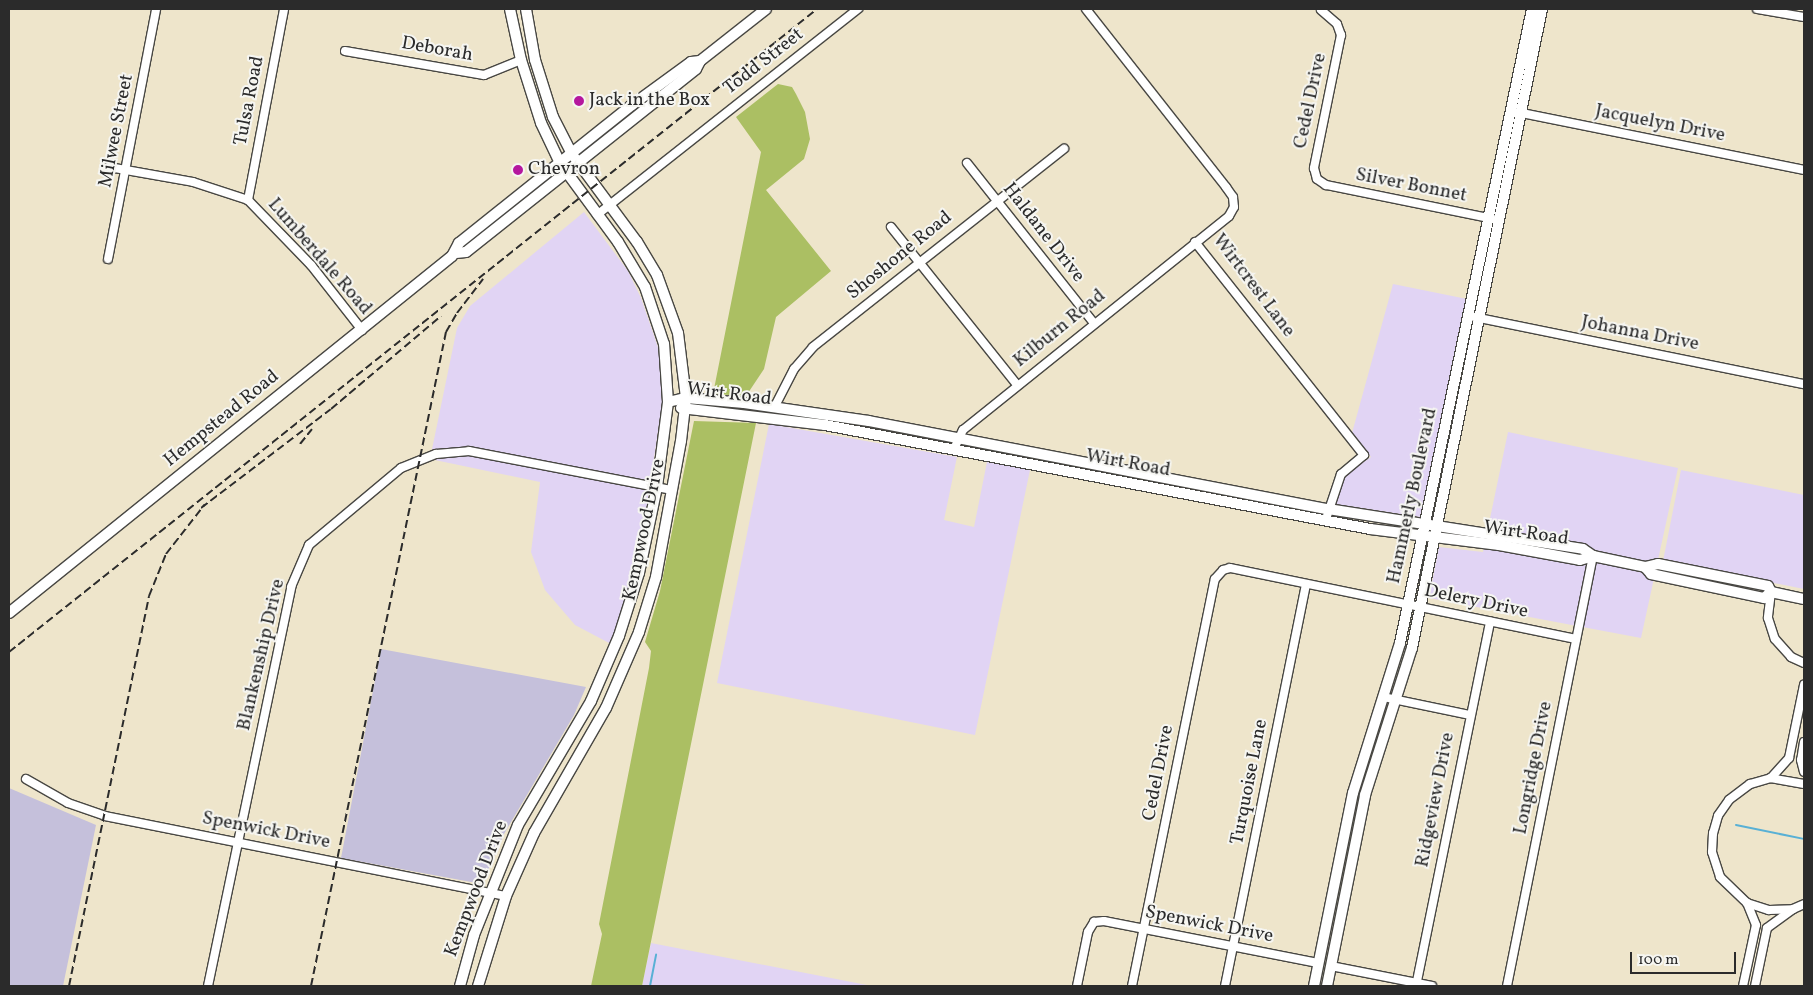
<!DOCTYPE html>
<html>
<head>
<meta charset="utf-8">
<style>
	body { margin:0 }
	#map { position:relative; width:1813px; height:995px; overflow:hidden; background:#eee5cb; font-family:Vollkorn,serif }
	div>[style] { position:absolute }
	.built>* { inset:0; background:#e1d4f4 }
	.industrial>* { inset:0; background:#c5c0db }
	.green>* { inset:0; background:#abbf63 }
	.stream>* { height:2px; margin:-1px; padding:0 1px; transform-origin:1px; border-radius:1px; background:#58b0d5 }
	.roads { filter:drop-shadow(1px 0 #484743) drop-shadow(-1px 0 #484743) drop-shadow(0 1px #484743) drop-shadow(0 -1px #484743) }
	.minor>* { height:8px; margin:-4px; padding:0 4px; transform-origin:4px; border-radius:4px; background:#fff }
	.major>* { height:10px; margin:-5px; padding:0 5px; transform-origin:5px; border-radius:5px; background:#fff }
	.rail>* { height:2px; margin-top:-1px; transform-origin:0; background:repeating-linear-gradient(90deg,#2b2b2b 0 8px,transparent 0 12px) }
	.dots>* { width:14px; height:14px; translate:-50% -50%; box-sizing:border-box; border:2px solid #f6f6f2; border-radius:50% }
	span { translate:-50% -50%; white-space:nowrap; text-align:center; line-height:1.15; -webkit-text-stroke:4px #f6f6f2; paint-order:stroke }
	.street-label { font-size:19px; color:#2b2b2b }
	.poi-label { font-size:19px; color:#2b2b2b }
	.left { translate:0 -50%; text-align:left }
	.frame { position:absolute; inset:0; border:10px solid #2b2b2b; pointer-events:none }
	.scale { position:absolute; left:1630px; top:952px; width:106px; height:22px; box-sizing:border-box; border:2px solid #2b2b2b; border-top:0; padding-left:6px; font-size:15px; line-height:18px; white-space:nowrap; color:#2b2b2b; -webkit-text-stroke:4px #f6f6f2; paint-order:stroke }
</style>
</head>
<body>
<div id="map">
	<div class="built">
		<i style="clip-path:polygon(584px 212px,628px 271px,641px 298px,661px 356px,662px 405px,646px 511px,633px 574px,611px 644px,575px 625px,545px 590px,531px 552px,540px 482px,430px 459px,457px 328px,470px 306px)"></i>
		<i style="clip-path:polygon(1393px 284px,1467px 299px,1420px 517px,1335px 504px,1339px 487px,1348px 473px,1371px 457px,1352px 433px)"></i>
		<i style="clip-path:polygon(769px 424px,957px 457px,944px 520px,974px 527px,987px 462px,1030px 470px,975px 735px,717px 683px)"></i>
		<i style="clip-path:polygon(1508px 432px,1678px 468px,1641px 638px,1429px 598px,1439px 547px,1483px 552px)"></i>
		<i style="clip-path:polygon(1681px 470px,1804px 495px,1804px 589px,1663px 561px)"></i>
		<i style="clip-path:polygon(651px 943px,872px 986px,642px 986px)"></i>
	</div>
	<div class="industrial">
		<i style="clip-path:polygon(381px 649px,586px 687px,574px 715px,504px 834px,482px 884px,341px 858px)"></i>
		<i style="clip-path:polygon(9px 788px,96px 825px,63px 986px,9px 986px)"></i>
	</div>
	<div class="green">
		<i style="clip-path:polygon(778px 84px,792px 87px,796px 94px,805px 112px,810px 139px,804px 159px,766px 190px,831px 271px,776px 317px,764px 369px,746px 396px,713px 394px,761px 152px,736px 117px)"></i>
		<i style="clip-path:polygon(694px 421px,756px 423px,642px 986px,591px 986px,602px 934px,599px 924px,649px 668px,651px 651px,645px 642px,660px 591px)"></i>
	</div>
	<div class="stream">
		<i style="left:1736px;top:825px;width:69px;rotate:11.6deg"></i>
		<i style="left:650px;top:986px;width:32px;rotate:-79deg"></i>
	</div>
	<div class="roads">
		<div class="minor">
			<i style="left:1757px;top:9px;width:48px;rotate:9.7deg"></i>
			<i style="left:1321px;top:10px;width:21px;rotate:41deg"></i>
			<i style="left:1337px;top:24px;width:12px;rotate:70deg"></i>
			<i style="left:1341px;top:35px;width:136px;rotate:101.5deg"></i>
			<i style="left:1314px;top:168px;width:11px;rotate:75deg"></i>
			<i style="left:1317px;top:179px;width:11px;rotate:34deg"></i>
			<i style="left:1326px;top:185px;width:170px;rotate:11.5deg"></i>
			<i style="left:345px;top:51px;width:141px;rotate:9.8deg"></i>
			<i style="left:484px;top:75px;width:40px;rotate:-22deg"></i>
			<i style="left:1517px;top:112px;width:293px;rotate:11.4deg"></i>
			<i style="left:967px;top:163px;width:204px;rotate:51.6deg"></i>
			<i style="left:109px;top:167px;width:85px;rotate:10.1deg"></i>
			<i style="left:193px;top:182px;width:58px;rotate:18.1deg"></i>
			<i style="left:248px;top:200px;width:91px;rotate:45.9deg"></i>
			<i style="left:311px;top:265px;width:83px;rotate:51.9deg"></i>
			<i style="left:248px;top:200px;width:194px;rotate:-79.3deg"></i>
			<i style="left:597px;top:215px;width:333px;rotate:-38.3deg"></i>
			<i style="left:891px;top:227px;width:202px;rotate:51.4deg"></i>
			<i style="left:1195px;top:242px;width:272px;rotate:51.6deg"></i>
			<i style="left:1364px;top:455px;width:30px;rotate:140deg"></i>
			<i style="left:1341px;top:474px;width:47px;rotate:108.4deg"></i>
			<i style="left:108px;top:259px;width:255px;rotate:-79.1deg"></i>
			<i style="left:1469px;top:316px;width:342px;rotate:11.5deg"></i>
			<i style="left:775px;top:406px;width:42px;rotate:-62.8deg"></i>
			<i style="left:794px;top:369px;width:29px;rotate:-49deg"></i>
			<i style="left:813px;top:347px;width:320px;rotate:-38.3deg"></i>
			<i style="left:954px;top:449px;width:21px;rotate:-65deg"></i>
			<i style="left:963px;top:430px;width:341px;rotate:-38.8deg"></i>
			<i style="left:1229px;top:216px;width:10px;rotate:-61deg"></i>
			<i style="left:1234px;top:207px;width:10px;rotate:-96deg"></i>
			<i style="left:1233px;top:197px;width:12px;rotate:-125deg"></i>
			<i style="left:1226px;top:187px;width:226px;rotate:-128.2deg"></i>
			<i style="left:1771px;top:592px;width:26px;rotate:97deg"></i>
			<i style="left:1768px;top:618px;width:22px;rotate:72deg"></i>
			<i style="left:1775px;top:639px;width:24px;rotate:48deg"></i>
			<i style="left:1791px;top:657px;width:14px;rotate:25deg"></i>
			<i style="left:1383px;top:697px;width:89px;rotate:11.7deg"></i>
			<i style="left:1804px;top:742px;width:18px;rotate:99deg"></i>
			<i style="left:1801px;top:760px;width:12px;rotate:76deg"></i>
			<i style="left:1771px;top:778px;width:27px;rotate:-48deg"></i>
			<i style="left:1789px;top:758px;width:75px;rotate:-78.4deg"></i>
			<i style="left:26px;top:779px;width:48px;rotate:29.7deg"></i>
			<i style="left:68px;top:803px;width:39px;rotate:19deg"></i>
			<i style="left:105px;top:816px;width:409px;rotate:11.3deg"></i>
			<i style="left:1804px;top:784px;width:34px;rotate:-170deg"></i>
			<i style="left:1771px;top:778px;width:22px;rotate:164deg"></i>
			<i style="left:1750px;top:784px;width:26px;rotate:143deg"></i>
			<i style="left:1729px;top:800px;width:19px;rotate:125deg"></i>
			<i style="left:1718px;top:816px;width:18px;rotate:106deg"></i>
			<i style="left:1713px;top:833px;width:19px;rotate:93deg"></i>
			<i style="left:1712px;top:852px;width:26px;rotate:72deg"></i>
			<i style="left:1720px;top:877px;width:37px;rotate:44deg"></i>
			<i style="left:1747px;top:903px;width:23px;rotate:18deg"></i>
			<i style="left:1769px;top:910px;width:24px;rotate:-2deg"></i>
			<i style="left:1793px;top:909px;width:12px;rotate:-24deg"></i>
			<i style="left:1331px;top:966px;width:103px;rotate:11.2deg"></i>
			<i style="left:208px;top:986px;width:408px;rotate:-78.2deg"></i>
			<i style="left:291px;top:587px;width:46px;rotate:-66.8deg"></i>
			<i style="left:309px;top:545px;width:120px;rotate:-39.9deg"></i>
			<i style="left:401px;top:468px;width:38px;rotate:-22deg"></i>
			<i style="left:436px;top:454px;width:33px;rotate:-5deg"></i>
			<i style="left:469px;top:451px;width:207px;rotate:10.9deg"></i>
			<i style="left:1077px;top:986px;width:55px;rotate:-78.5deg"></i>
			<i style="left:1088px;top:932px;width:12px;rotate:-59deg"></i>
			<i style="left:1094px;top:922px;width:10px;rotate:-6deg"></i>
			<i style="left:1104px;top:921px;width:218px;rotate:11.1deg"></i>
			<i style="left:1132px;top:986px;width:415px;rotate:-78.5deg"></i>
			<i style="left:1215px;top:579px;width:12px;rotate:-48deg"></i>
			<i style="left:1223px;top:570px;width:7px;rotate:-16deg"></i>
			<i style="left:1230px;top:568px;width:353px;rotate:11.6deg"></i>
			<i style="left:1225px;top:986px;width:410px;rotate:-78.6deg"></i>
			<i style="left:1416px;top:986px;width:372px;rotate:-78.5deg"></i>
			<i style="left:1507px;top:986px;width:439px;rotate:-78.7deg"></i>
			<i style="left:1743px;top:986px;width:62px;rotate:-78deg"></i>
			<i style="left:1756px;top:925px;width:24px;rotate:-112deg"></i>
			<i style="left:1755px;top:986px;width:59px;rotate:-78.3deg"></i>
			<i style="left:1767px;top:928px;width:31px;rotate:-36deg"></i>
		</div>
		<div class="major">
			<i style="left:456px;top:253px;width:10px;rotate:-6deg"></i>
			<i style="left:466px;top:252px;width:294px;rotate:-38.5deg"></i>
			<i style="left:696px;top:69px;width:9px;rotate:-63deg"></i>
			<i style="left:700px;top:61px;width:84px;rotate:-38.2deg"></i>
			<i style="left:668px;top:402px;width:18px;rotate:-13deg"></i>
			<i style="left:686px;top:398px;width:58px;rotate:4.9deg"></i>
			<i style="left:744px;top:403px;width:126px;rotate:8.2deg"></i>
			<i style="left:869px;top:421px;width:467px;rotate:10.9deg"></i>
			<i style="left:1328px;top:509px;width:258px;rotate:8.9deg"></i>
			<i style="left:1583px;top:549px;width:12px;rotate:35deg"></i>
			<i style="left:1593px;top:556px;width:53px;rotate:11.9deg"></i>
			<i style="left:1645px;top:567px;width:13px;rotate:-13deg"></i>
			<i style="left:1658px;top:564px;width:112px;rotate:11.3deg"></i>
			<i style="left:1768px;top:586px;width:7px;rotate:63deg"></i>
			<i style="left:681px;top:408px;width:145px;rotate:6.7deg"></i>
			<i style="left:825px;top:425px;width:555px;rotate:10.8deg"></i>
			<i style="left:1370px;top:529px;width:130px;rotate:7.1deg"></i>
			<i style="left:1499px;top:545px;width:82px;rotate:10.5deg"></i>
			<i style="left:1580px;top:560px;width:14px;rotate:-17deg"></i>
			<i style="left:1645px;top:567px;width:9px;rotate:49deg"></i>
			<i style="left:1651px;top:574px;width:116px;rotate:12deg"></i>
			<i style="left:1764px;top:598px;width:9px;rotate:-41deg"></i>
			<i style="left:1771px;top:592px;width:34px;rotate:12deg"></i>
			<i style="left:9px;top:613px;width:569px;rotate:-38.86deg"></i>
			<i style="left:452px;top:256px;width:15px;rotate:-62deg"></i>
			<i style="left:459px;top:243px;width:221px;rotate:-38.6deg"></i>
			<i style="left:632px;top:105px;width:73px;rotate:-36.1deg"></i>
			<i style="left:691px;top:62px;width:9px;rotate:-6deg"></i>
			<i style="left:460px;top:986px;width:53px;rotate:-74.6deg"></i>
			<i style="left:474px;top:935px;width:118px;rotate:-68.2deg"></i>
			<i style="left:518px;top:825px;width:144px;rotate:-59.5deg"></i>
			<i style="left:591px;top:701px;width:71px;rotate:-66.7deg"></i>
			<i style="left:619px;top:636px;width:66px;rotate:-72.4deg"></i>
			<i style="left:639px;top:573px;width:88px;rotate:-78.2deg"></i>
			<i style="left:657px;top:487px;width:86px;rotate:-82.6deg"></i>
			<i style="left:668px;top:402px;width:58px;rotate:-93.9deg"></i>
			<i style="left:664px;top:344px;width:60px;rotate:-108.4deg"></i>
			<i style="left:645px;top:287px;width:52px;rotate:-121deg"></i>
			<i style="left:618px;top:242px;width:98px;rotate:-126.3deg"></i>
			<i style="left:560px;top:163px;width:44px;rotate:-115.4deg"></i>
			<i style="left:541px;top:123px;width:66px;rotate:-107.6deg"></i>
			<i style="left:521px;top:60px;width:52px;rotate:-102.2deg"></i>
			<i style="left:478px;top:986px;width:94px;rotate:-72.7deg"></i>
			<i style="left:506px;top:896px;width:69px;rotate:-66deg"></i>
			<i style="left:534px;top:833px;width:144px;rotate:-60.1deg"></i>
			<i style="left:606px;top:708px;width:83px;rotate:-66.5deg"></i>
			<i style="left:639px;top:632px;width:58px;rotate:-72.8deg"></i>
			<i style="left:656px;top:577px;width:138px;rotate:-79.6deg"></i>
			<i style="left:681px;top:441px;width:43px;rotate:-83.4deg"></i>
			<i style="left:686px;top:398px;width:65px;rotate:-97deg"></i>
			<i style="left:678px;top:333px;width:62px;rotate:-109.9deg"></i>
			<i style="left:657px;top:275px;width:39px;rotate:-121deg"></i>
			<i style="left:637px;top:242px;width:109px;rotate:-126.5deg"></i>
			<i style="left:572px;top:154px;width:42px;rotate:-117.2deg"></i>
			<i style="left:553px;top:117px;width:60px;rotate:-107.5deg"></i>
			<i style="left:535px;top:60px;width:52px;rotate:-100deg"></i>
			<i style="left:1314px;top:986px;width:197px;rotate:-78.6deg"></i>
			<i style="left:1353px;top:793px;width:157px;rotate:-72.6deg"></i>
			<i style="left:1400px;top:643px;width:648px;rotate:-78.24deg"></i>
			<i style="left:1327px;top:986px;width:195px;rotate:-78.7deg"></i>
			<i style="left:1365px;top:795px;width:154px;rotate:-72.3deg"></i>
			<i style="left:1412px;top:648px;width:652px;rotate:-78.5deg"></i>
		</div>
	</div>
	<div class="rail">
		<i style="left:300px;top:444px;width:19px;rotate:-51deg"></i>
		<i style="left:201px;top:508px;width:163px;rotate:-37.3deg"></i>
		<i style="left:331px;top:409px;width:144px;rotate:-40.2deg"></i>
		<i style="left:9px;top:652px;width:1033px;rotate:-38.51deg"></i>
		<i style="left:69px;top:986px;width:398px;rotate:-78.4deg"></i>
		<i style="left:149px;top:596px;width:45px;rotate:-68deg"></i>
		<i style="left:166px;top:554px;width:63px;rotate:-52deg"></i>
		<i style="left:311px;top:986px;width:668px;rotate:-78.34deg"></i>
		<i style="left:446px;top:332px;width:22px;rotate:-60deg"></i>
		<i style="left:457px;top:313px;width:43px;rotate:-52.6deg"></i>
	</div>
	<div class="dots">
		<i style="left:579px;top:101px;background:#b5179e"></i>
		<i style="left:518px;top:170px;background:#b5179e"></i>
	</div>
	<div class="street-label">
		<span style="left:437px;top:50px;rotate:10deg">Deborah</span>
		<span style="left:764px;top:62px;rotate:-38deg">Todd Street</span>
		<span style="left:250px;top:101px;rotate:-79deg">Tulsa Road</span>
		<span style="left:1311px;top:101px;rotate:-78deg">Cedel Drive</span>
		<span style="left:1660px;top:124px;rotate:11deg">Jacquelyn Drive</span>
		<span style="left:117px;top:131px;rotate:-79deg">Milwee Street</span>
		<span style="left:1411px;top:186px;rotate:11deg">Silver Bonnet</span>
		<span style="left:1043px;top:233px;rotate:52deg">Haldane Drive</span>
		<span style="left:900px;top:256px;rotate:-39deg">Shoshone Road</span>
		<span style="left:319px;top:257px;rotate:49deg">Lumberdale Road</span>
		<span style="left:1253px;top:286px;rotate:53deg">Wirtcrest Lane</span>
		<span style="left:1060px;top:329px;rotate:-39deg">Kilburn Road</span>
		<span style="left:1640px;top:334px;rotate:11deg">Johanna Drive</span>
		<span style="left:729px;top:395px;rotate:7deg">Wirt Road</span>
		<span style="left:222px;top:419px;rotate:-39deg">Hempstead Road</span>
		<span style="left:1128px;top:464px;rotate:10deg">Wirt Road</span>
		<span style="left:1413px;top:496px;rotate:-78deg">Hammerly Boulevard</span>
		<span style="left:645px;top:530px;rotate:-78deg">Kempwood Drive</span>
		<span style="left:1526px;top:534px;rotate:8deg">Wirt Road</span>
		<span style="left:1476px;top:602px;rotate:12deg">Delery Drive</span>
		<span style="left:262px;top:655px;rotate:-77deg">Blankenship Drive</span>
		<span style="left:1534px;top:768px;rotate:-79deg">Longridge Drive</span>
		<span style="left:1159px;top:773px;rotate:-79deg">Cedel Drive</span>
		<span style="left:1250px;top:782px;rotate:-79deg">Turquoise Lane</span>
		<span style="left:1436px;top:800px;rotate:-79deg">Ridgeview Drive</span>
		<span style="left:266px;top:831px;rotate:11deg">Spenwick Drive</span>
		<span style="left:477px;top:889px;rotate:-69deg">Kempwood Drive</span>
		<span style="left:1209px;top:925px;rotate:11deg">Spenwick Drive</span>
	</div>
	<div class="poi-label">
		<span class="left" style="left:589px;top:101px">Jack in the Box</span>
		<span class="left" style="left:528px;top:170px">Chevron</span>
	</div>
	<div class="frame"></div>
	<div class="scale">100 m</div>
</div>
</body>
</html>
